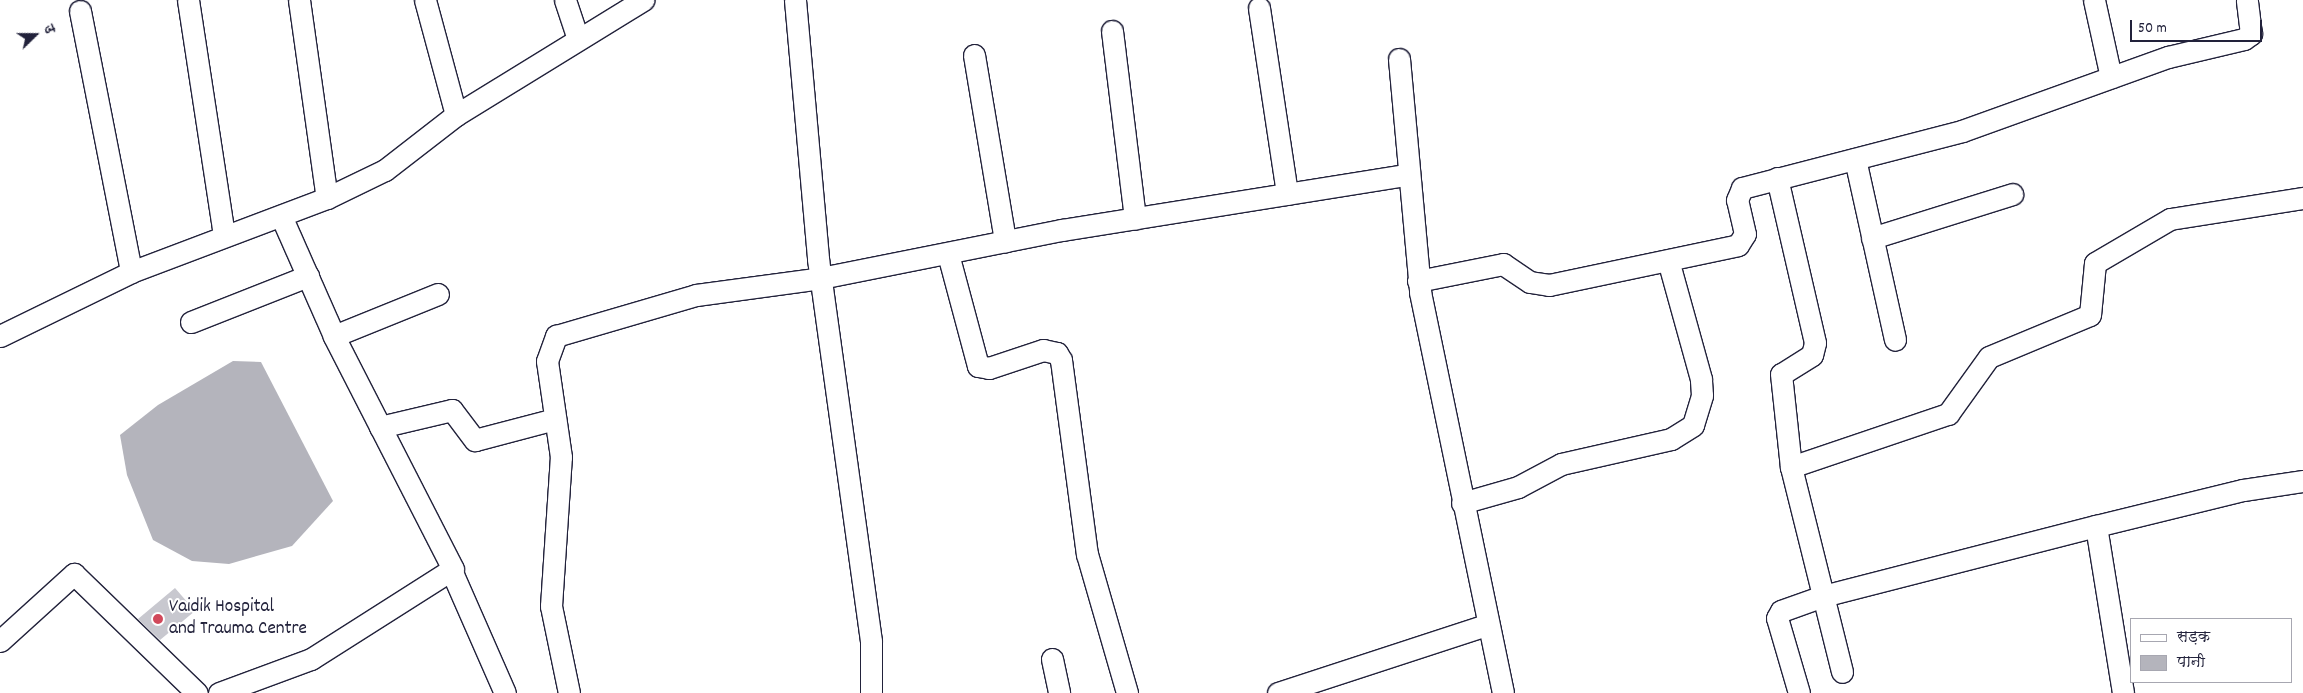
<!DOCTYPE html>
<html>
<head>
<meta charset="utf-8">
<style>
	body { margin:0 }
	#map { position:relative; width:2303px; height:693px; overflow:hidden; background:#fff; font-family:Dekko,"Playpen Sans Deva",sans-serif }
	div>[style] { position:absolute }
	.water>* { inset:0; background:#b4b4bc }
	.building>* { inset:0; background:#c8c8cf }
	.roads { filter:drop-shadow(1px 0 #22223b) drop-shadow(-1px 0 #22223b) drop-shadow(0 1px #22223b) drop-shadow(0 -1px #22223b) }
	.minor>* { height:21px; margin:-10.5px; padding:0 10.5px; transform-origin:10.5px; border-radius:10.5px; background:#fff }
	.dots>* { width:14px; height:14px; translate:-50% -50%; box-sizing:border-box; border:2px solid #fff; border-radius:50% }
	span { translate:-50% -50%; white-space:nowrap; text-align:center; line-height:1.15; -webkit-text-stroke:4px #fff; paint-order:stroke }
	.poi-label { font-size:19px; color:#22223b }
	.left { translate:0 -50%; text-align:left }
	.legend { position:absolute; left:2130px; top:618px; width:162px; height:65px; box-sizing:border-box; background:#fff; border:1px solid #a7a7b1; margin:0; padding:6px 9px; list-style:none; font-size:15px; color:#22223b }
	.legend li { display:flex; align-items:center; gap:10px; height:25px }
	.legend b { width:25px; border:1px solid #a7a7b1 }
	.north { position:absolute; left:10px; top:10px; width:50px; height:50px; -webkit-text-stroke:4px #fff; paint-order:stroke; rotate:68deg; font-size:14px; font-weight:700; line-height:20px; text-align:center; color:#22223b }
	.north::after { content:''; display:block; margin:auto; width:18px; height:22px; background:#22223b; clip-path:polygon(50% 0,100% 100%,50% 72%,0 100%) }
	.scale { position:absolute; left:2130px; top:20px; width:132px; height:22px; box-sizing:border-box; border:2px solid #22223b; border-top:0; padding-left:6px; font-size:15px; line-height:18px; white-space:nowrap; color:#22223b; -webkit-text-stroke:4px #fff; paint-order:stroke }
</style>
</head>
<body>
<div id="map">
	<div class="water">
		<i style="clip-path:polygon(233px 361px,261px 362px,333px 501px,292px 546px,229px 564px,192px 561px,153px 540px,127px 475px,120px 435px,158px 405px)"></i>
	</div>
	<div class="building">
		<i style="clip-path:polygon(175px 588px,195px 611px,160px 640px,138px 619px)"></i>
	</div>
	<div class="roads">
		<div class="minor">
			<i style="left:188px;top:0;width:238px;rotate:81.3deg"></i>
			<i style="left:299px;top:0;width:200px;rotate:82deg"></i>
			<i style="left:425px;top:0;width:119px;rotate:74.9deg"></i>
			<i style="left:565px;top:0;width:41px;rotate:71.6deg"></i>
			<i style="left:795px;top:0;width:260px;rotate:84.9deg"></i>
			<i style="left:818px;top:259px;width:386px;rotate:82.1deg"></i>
			<i style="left:871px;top:641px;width:52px;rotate:90deg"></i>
			<i style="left:2094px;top:0;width:79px;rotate:77.6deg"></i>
			<i style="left:1259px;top:8px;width:188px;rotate:81.4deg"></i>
			<i style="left:80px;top:11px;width:266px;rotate:78.9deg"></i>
			<i style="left:1112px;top:31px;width:189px;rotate:83deg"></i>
			<i style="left:974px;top:55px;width:189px;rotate:80.5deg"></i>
			<i style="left:1399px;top:59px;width:234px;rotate:84.8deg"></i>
			<i style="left:1420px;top:292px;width:409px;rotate:78.3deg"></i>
			<i style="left:1855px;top:159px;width:185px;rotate:77.5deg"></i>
			<i style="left:1777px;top:178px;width:169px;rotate:77deg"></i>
			<i style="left:1815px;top:343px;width:12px;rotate:104deg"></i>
			<i style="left:1812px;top:355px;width:36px;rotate:148deg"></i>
			<i style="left:1781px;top:374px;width:94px;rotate:83.9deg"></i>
			<i style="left:1791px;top:467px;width:211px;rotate:76deg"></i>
			<i style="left:1872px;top:238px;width:147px;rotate:-17.4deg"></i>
			<i style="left:948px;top:254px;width:116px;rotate:75deg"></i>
			<i style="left:978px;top:366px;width:11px;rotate:10deg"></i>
			<i style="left:989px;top:368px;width:57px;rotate:-18.4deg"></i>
			<i style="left:1043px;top:350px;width:14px;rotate:12deg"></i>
			<i style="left:1057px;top:353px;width:8px;rotate:60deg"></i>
			<i style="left:1061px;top:360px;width:196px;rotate:82.4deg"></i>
			<i style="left:1087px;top:554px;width:145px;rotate:73.9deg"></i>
			<i style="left:1418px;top:281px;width:87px;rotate:-11.3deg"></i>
			<i style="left:1503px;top:264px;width:32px;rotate:34deg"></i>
			<i style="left:1530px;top:282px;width:19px;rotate:9deg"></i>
			<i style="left:1549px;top:285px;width:193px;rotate:-11.9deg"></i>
			<i style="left:1738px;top:245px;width:13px;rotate:-58deg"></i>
			<i style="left:1745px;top:234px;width:35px;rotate:-103deg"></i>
			<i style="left:1737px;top:200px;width:13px;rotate:-67deg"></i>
			<i style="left:1742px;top:188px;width:227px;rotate:-14.5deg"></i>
			<i style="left:1962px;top:131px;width:219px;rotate:-19.8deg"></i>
			<i style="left:2168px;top:57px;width:78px;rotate:-13.3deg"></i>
			<i style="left:2244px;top:39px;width:9px;rotate:-36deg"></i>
			<i style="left:2251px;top:34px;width:34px;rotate:-97deg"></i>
			<i style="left:191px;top:322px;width:126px;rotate:-21.5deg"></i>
			<i style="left:0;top:336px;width:146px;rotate:-26deg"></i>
			<i style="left:131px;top:272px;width:210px;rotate:-20.7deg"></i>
			<i style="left:327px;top:198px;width:64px;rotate:-25.8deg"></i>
			<i style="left:385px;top:170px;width:90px;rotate:-37.8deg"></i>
			<i style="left:456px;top:115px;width:220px;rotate:-31.6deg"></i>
			<i style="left:334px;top:336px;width:112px;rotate:-22deg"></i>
			<i style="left:380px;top:427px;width:74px;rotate:-13.3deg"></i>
			<i style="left:452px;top:410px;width:38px;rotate:53deg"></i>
			<i style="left:475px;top:440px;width:83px;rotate:-14.7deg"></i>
			<i style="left:1791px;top:467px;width:166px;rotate:-18.7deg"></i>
			<i style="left:1948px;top:414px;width:70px;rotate:-54.3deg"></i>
			<i style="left:1989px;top:357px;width:109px;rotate:-22.6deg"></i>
			<i style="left:2090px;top:315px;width:52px;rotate:-84.5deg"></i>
			<i style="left:2095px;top:263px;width:87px;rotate:-30.4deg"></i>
			<i style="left:2170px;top:219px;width:135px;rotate:-9deg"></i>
			<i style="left:1462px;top:503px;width:58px;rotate:-15.9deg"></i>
			<i style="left:1518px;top:487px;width:49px;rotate:-28.1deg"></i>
			<i style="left:1561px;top:464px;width:113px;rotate:-12.8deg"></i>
			<i style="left:1671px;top:439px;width:26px;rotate:-32deg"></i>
			<i style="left:1693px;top:425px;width:31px;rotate:-73deg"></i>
			<i style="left:1702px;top:395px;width:16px;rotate:-94deg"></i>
			<i style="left:1701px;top:379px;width:123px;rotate:-105.5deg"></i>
			<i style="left:2096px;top:526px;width:169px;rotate:80.8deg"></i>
			<i style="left:451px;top:570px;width:134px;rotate:66.3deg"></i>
			<i style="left:0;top:641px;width:100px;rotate:-42.2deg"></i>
			<i style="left:74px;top:574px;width:171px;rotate:44.1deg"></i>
			<i style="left:1052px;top:659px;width:35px;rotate:78deg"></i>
			<i style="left:219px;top:693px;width:98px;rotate:-20.3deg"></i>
			<i style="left:311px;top:659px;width:168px;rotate:-32.4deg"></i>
			<i style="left:453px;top:569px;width:262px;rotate:-117.1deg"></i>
			<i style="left:334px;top:336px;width:131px;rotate:-113.8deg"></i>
			<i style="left:569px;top:693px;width:89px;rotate:-101.7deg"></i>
			<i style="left:551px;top:606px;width:149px;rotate:-86.2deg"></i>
			<i style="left:561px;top:457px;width:97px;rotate:-98.3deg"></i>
			<i style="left:547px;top:361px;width:27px;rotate:-70deg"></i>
			<i style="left:556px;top:336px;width:146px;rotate:-16.3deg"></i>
			<i style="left:696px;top:295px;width:126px;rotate:-7.7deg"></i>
			<i style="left:821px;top:278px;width:246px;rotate:-11.3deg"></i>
			<i style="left:1062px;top:230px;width:349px;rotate:-9.1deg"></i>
			<i style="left:1278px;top:693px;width:219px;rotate:-18.1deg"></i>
			<i style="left:1799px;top:693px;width:78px;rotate:-106.3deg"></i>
			<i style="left:1777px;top:618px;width:8px;rotate:-60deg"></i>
			<i style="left:1781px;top:611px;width:45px;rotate:-19.7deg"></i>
			<i style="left:1823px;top:596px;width:282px;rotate:-14.4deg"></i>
			<i style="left:2096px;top:526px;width:151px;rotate:-13.8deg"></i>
			<i style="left:2243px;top:490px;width:61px;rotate:-8.5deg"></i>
		</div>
	</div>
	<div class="dots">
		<i style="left:158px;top:619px;background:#d1495b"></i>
	</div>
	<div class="poi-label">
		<span class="left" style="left:169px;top:619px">Vaidik Hospital<br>and Trauma Centre</span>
	</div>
	<ul class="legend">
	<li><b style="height:6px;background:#fff"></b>सड़क</li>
	<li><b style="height:14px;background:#b4b4bc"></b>पानी</li>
	</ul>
	<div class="north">उ</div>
	<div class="scale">50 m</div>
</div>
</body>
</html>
